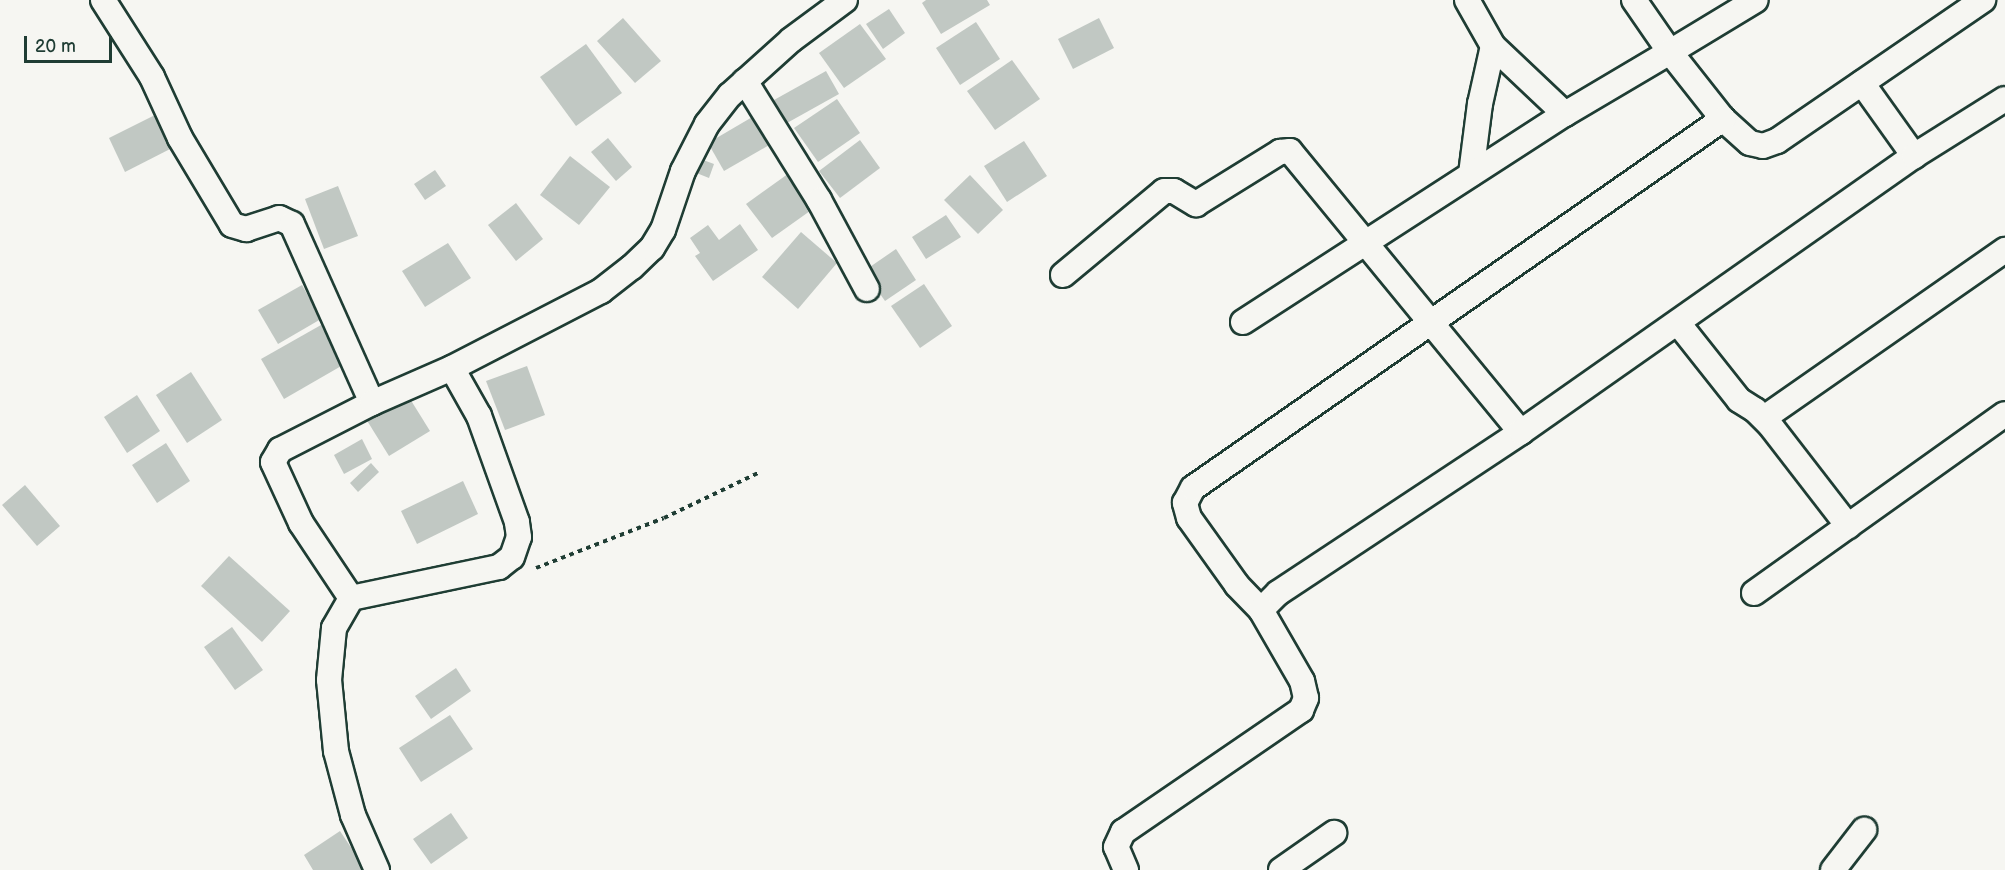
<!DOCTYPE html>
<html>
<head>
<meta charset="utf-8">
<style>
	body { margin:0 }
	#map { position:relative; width:2005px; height:870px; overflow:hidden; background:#f6f6f2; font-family:"Balsamiq Sans",sans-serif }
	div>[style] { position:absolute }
	.building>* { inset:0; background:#c1c8c3 }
	.path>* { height:4px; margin-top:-2px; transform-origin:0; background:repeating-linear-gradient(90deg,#1f3d34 0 4.5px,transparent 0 9px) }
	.roads { filter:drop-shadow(2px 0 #1f3d34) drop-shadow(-2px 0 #1f3d34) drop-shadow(0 2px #1f3d34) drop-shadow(0 -2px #1f3d34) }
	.street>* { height:24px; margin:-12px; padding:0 12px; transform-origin:12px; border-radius:12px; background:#f6f6f2 }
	span { translate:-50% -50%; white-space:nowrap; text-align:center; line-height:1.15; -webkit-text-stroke:6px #f6f6f2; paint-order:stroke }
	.scale { position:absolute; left:24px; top:36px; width:88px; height:27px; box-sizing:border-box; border:3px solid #1f3d34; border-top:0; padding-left:8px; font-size:18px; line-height:21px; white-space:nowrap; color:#1f3d34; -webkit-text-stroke:4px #f6f6f2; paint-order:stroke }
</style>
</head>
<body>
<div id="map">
	<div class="building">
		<i style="clip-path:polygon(926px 0,987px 0,990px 5px,941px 34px,922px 3px)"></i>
		<i style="clip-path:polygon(889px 9px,905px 33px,883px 49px,866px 24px)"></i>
		<i style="clip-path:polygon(623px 18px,661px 61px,635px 83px,597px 41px)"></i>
		<i style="clip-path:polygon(1099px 18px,1114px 48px,1073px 69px,1058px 39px)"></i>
		<i style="clip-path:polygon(976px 22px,1000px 59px,960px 85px,936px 48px)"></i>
		<i style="clip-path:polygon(860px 24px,886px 59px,844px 88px,819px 53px)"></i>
		<i style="clip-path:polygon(586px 44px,622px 93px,576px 126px,540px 77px)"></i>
		<i style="clip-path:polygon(1012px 60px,1040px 99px,995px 130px,967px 91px)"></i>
		<i style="clip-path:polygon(826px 71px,839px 94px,787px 123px,774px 100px)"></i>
		<i style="clip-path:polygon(837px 99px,860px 133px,818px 162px,794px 128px)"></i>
		<i style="clip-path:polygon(157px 114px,174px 147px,125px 172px,109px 138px)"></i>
		<i style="clip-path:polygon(754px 116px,771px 144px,724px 171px,708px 143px)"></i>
		<i style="clip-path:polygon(608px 138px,632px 167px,616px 181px,591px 152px)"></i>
		<i style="clip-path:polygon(860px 140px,880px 168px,840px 198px,819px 171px)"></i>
		<i style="clip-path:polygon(1024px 141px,1047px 176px,1007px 202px,984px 166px)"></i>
		<i style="clip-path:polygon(570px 156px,610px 187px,579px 225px,540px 195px)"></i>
		<i style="clip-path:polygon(695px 157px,714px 164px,709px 178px,689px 170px)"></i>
		<i style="clip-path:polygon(435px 170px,446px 186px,425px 200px,414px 184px)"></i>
		<i style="clip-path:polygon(792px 171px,817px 206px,772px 238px,746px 204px)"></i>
		<i style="clip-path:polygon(970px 175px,1003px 210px,978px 234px,944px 200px)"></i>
		<i style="clip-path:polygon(338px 186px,358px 236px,324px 249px,305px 199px)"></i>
		<i style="clip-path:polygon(516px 203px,543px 239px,516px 261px,488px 225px)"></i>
		<i style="clip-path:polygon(946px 215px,961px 237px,926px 259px,912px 237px)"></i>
		<i style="clip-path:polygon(740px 224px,758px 250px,713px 281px,695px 256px,700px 253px,690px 238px,708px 225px,719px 240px)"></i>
		<i style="clip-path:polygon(801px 232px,837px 263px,798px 309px,762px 277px)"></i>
		<i style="clip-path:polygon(448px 243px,471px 278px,425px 307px,402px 271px)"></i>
		<i style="clip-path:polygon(896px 249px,916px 280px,885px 301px,864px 271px)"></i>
		<i style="clip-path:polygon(924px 284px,952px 326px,920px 348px,891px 306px)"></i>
		<i style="clip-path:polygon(302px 285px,321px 319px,278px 344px,258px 310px)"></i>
		<i style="clip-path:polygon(321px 325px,343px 365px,284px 399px,261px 359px)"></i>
		<i style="clip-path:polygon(527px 366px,545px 415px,505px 430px,486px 381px)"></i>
		<i style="clip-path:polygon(191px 372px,222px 420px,187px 443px,156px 395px)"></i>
		<i style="clip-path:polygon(407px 394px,430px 431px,389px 456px,366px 419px)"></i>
		<i style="clip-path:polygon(137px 395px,160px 431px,127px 453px,104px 417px)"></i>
		<i style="clip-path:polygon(362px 439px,372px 459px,344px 474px,334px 455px)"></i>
		<i style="clip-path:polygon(166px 443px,190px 481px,157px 503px,132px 465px)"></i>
		<i style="clip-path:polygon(371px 463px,379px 472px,358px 492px,350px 483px)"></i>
		<i style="clip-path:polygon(463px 481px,478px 514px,417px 544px,401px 511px)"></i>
		<i style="clip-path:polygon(25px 485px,60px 526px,37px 546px,2px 505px)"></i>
		<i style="clip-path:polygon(229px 556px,290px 611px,262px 642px,201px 586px)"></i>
		<i style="clip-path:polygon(232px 627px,263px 670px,235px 690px,204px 647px)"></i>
		<i style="clip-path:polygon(456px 668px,471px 691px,431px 719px,415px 696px)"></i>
		<i style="clip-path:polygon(450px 715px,473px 749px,421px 782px,399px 748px)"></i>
		<i style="clip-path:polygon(451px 813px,468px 838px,431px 864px,413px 839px)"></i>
		<i style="clip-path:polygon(340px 831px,366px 870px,313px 870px,304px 855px)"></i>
	</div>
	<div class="path">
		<i style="left:536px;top:568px;width:137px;rotate:-21.3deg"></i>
		<i style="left:664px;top:518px;width:106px;rotate:-25.6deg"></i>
	</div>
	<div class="roads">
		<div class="street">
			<i style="left:103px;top:0;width:91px;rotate:57.5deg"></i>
			<i style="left:152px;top:77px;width:67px;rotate:65.3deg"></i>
			<i style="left:180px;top:138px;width:101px;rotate:59.1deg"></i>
			<i style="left:232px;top:225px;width:15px;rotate:16deg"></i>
			<i style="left:246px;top:229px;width:35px;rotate:-18deg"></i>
			<i style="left:279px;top:218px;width:14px;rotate:25deg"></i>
			<i style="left:292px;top:224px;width:196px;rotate:65.9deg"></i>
			<i style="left:1467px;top:0;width:53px;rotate:60.5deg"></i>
			<i style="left:1493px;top:46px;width:99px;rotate:43.4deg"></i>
			<i style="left:1634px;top:0;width:63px;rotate:55.3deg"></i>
			<i style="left:1670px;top:52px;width:100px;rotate:-31.2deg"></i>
			<i style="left:745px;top:81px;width:140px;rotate:58.1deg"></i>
			<i style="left:819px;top:200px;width:101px;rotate:61.7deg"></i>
			<i style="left:1862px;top:83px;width:90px;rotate:54.5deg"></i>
			<i style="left:1471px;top:174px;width:71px;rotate:-82.7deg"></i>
			<i style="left:1480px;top:104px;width:59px;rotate:-77.4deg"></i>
			<i style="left:1063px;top:275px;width:131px;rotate:-39.7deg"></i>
			<i style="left:1164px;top:191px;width:10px"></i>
			<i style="left:1174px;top:191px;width:26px;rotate:31deg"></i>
			<i style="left:1196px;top:204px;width:99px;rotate:-31.8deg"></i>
			<i style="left:1280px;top:152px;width:10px;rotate:-6deg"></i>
			<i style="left:1290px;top:151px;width:364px;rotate:50.6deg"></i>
			<i style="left:1243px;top:322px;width:383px;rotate:-32.9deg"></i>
			<i style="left:1565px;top:114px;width:122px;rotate:-30.6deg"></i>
			<i style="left:1670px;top:52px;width:85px;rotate:51.7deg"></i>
			<i style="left:1723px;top:119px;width:36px;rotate:42deg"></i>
			<i style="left:1750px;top:143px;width:13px;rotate:13deg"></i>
			<i style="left:1763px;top:146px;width:15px;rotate:-20deg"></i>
			<i style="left:1777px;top:141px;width:250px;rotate:-34.4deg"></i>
			<i style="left:1678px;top:323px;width:98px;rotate:51.6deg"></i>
			<i style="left:1739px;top:400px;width:19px;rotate:32deg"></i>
			<i style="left:1755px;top:410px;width:21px;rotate:45deg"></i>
			<i style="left:1770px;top:425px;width:128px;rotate:52.3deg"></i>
			<i style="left:1764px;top:418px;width:294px;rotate:-34.9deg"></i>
			<i style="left:1754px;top:593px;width:308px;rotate:-35.5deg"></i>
			<i style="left:351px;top:598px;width:90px;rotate:-123.7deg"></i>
			<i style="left:301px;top:523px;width:67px;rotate:-114.7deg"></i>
			<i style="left:273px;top:462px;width:14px;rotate:-60deg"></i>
			<i style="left:280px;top:450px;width:103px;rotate:-27.1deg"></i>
			<i style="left:372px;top:403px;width:87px;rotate:-23.6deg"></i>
			<i style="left:1261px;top:610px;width:35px;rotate:-134deg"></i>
			<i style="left:1237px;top:585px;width:82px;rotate:-125.6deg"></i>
			<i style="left:1189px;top:518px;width:16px;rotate:-105deg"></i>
			<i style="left:1185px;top:503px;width:17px;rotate:-62deg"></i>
			<i style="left:1193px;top:488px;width:646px;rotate:-34.85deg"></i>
			<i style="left:377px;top:870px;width:60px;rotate:-113.6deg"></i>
			<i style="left:353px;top:815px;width:66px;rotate:-104.9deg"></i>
			<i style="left:336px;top:751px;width:71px;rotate:-95.6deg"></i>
			<i style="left:329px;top:680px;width:52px;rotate:-84.5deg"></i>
			<i style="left:334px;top:628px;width:34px;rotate:-60deg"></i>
			<i style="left:351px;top:598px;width:151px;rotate:-11.8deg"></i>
			<i style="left:499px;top:567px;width:16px;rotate:-38deg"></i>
			<i style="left:512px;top:557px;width:21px;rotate:-71deg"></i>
			<i style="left:519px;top:537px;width:15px;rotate:-98deg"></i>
			<i style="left:517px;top:522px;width:113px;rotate:-109.7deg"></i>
			<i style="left:479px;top:416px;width:55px;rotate:-119.4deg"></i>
			<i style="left:452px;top:368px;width:168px;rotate:-27.3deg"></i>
			<i style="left:601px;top:291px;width:39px;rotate:-38deg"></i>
			<i style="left:632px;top:267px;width:28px;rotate:-44deg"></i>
			<i style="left:652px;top:248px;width:21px;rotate:-59deg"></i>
			<i style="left:663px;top:230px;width:62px;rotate:-71.3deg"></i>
			<i style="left:683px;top:171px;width:53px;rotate:-62.9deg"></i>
			<i style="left:707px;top:124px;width:37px;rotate:-52deg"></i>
			<i style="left:730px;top:95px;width:82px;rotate:-42deg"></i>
			<i style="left:791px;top:40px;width:67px;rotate:-36.5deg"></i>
			<i style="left:1126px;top:870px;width:25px;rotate:-113deg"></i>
			<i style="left:1116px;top:847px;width:17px;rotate:-65deg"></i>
			<i style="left:1123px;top:832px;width:216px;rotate:-34.4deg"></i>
			<i style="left:1301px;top:710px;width:13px;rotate:-67deg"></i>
			<i style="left:1306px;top:698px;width:17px;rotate:-103deg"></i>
			<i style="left:1302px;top:681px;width:82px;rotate:-120deg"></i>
			<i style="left:1261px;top:610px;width:24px;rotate:-45deg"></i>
			<i style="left:1278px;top:593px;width:291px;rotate:-33.5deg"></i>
			<i style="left:1521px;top:432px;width:480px;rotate:-35.1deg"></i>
			<i style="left:1914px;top:156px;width:107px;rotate:-32.1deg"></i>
			<i style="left:1281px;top:870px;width:65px;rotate:-34.9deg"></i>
			<i style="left:1833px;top:870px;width:51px;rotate:-52.2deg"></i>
		</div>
	</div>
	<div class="scale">20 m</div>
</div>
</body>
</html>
